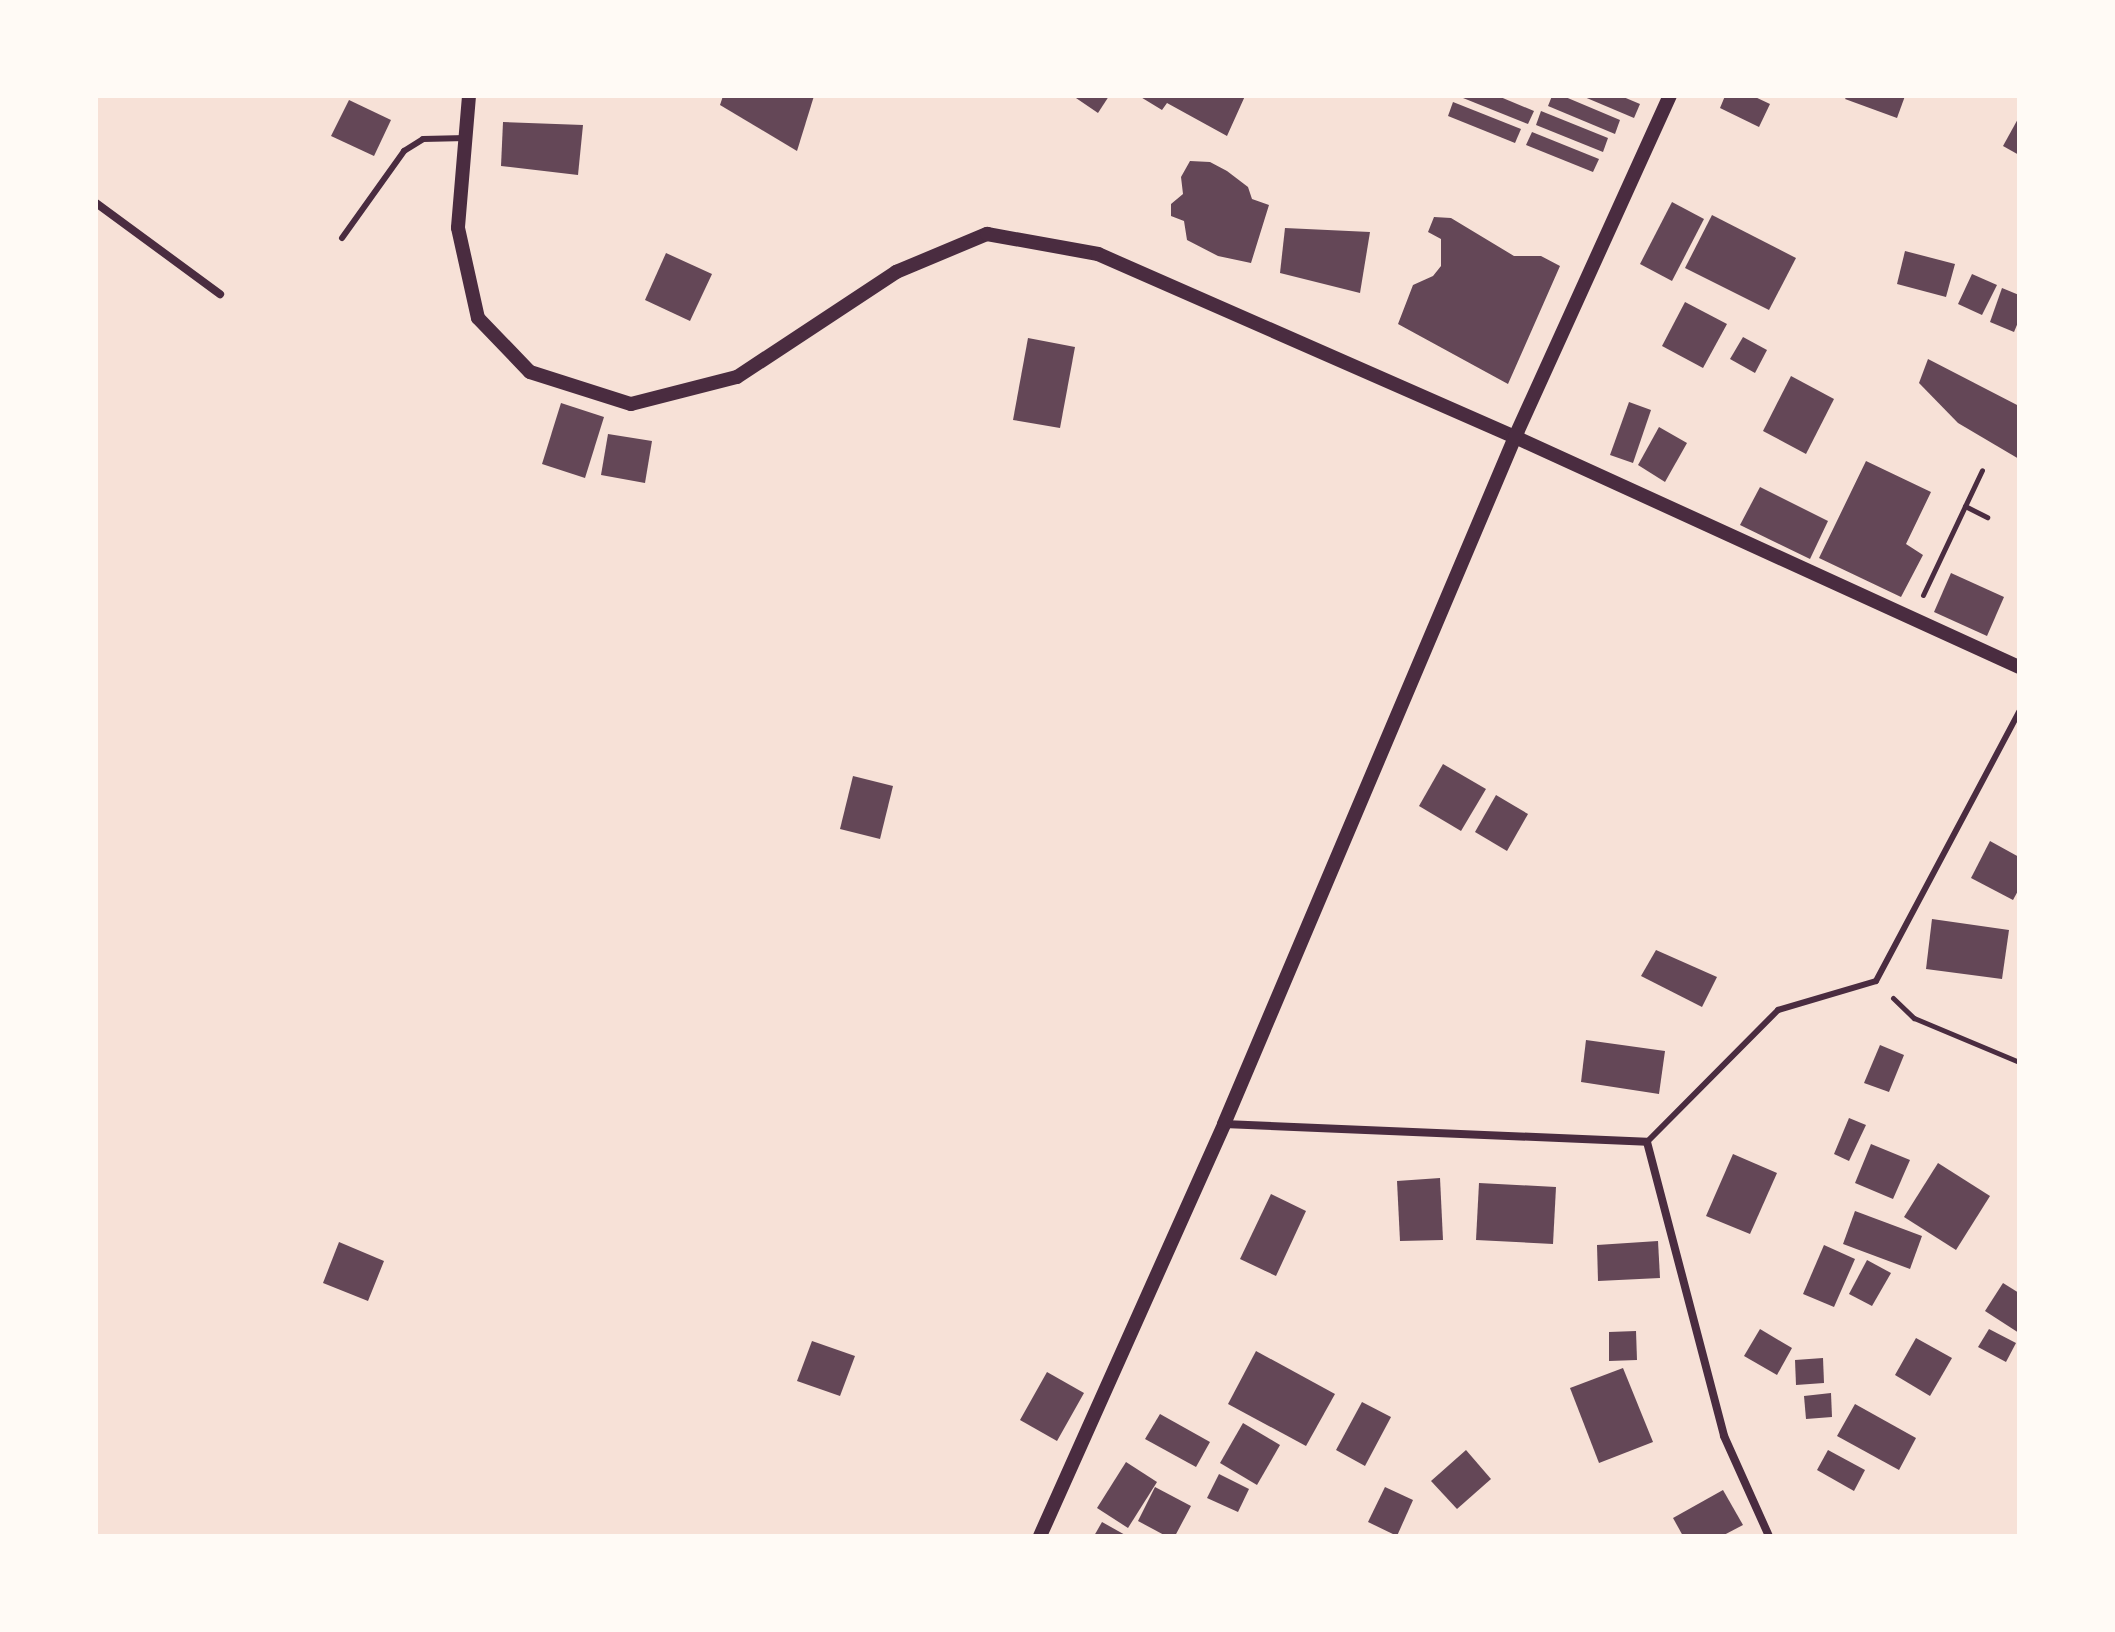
<!DOCTYPE html>
<html>
<head>
<meta charset="utf-8">
<style>
	body { margin:0 }
	#map { position:relative; width:2115px; height:1632px; overflow:hidden; background:#f7e1d7; font-family:"IBM Plex Sans",sans-serif }
	div>[style] { position:absolute }
	.building>* { inset:0; background:#644757 }
	.path>* { height:5px; margin:-2.5px; padding:0 2.5px; transform-origin:2.5px; border-radius:2.5px; background:#4a2c40 }
	.service>* { height:6px; margin:-3px; padding:0 3px; transform-origin:3px; border-radius:3px; background:#4a2c40 }
	.minor>* { height:8px; margin:-4px; padding:0 4px; transform-origin:4px; border-radius:4px; background:#4a2c40 }
	.tertiary>* { height:14px; margin:-7px; padding:0 7px; transform-origin:7px; border-radius:7px; background:#4a2c40 }
	span { translate:-50% -50%; white-space:nowrap; text-align:center; line-height:1.15; -webkit-text-stroke:6px #fffaf5; paint-order:stroke }
	.frame { position:absolute; inset:0; border:98px solid #fffaf5; pointer-events:none }
</style>
</head>
<body>
<div id="map">
	<div class="building">
		<i style="clip-path:polygon(723px 96px,814px 96px,797px 151px,720px 105px)"></i>
		<i style="clip-path:polygon(1073px 96px,1109px 96px,1098px 113px)"></i>
		<i style="clip-path:polygon(1139px 96px,1245px 96px,1227px 136px,1167px 103px,1162px 110px)"></i>
		<i style="clip-path:polygon(1458px 96px,1498px 96px,1534px 111px,1528px 124px)"></i>
		<i style="clip-path:polygon(1552px 96px,1563px 96px,1620px 120px,1615px 134px,1548px 106px)"></i>
		<i style="clip-path:polygon(1582px 96px,1621px 96px,1640px 104px,1634px 118px)"></i>
		<i style="clip-path:polygon(1725px 96px,1753px 96px,1770px 104px,1759px 127px,1720px 108px)"></i>
		<i style="clip-path:polygon(1847px 96px,1905px 96px,1897px 118px,1845px 99px)"></i>
		<i style="clip-path:polygon(349px 100px,391px 120px,374px 156px,331px 136px)"></i>
		<i style="clip-path:polygon(1453px 102px,1521px 129px,1515px 143px,1448px 116px)"></i>
		<i style="clip-path:polygon(1541px 111px,1608px 138px,1603px 152px,1536px 125px)"></i>
		<i style="clip-path:polygon(2019px 117px,2019px 155px,2003px 146px)"></i>
		<i style="clip-path:polygon(503px 122px,583px 125px,578px 175px,501px 166px)"></i>
		<i style="clip-path:polygon(1532px 132px,1599px 159px,1593px 172px,1526px 145px)"></i>
		<i style="clip-path:polygon(1190px 161px,1210px 162px,1227px 171px,1248px 187px,1252px 199px,1269px 205px,1251px 263px,1218px 256px,1187px 240px,1184px 221px,1171px 216px,1171px 204px,1183px 194px,1181px 177px)"></i>
		<i style="clip-path:polygon(1672px 202px,1704px 219px,1672px 281px,1640px 264px)"></i>
		<i style="clip-path:polygon(1712px 215px,1796px 258px,1769px 310px,1685px 268px)"></i>
		<i style="clip-path:polygon(1434px 217px,1451px 218px,1514px 256px,1541px 256px,1560px 266px,1508px 384px,1398px 324px,1413px 285px,1433px 276px,1441px 266px,1441px 239px,1428px 232px)"></i>
		<i style="clip-path:polygon(1285px 228px,1370px 232px,1360px 293px,1280px 273px)"></i>
		<i style="clip-path:polygon(1905px 251px,1955px 264px,1946px 297px,1897px 284px)"></i>
		<i style="clip-path:polygon(666px 253px,712px 274px,690px 321px,645px 300px)"></i>
		<i style="clip-path:polygon(1972px 274px,1997px 285px,1982px 315px,1958px 304px)"></i>
		<i style="clip-path:polygon(2002px 288px,2019px 295px,2019px 320px,2014px 332px,1990px 322px)"></i>
		<i style="clip-path:polygon(1685px 302px,1727px 324px,1703px 368px,1662px 346px)"></i>
		<i style="clip-path:polygon(1743px 337px,1767px 350px,1755px 373px,1730px 359px)"></i>
		<i style="clip-path:polygon(1028px 338px,1075px 347px,1060px 428px,1013px 420px)"></i>
		<i style="clip-path:polygon(1928px 359px,2019px 406px,2019px 459px,1958px 423px,1919px 383px)"></i>
		<i style="clip-path:polygon(1791px 376px,1834px 399px,1806px 454px,1763px 431px)"></i>
		<i style="clip-path:polygon(1629px 402px,1651px 410px,1633px 463px,1610px 455px)"></i>
		<i style="clip-path:polygon(561px 403px,604px 417px,585px 478px,542px 464px)"></i>
		<i style="clip-path:polygon(1659px 427px,1687px 443px,1665px 482px,1638px 465px)"></i>
		<i style="clip-path:polygon(608px 434px,652px 441px,645px 483px,601px 475px)"></i>
		<i style="clip-path:polygon(1866px 461px,1931px 492px,1906px 544px,1923px 555px,1901px 597px,1819px 558px)"></i>
		<i style="clip-path:polygon(1760px 487px,1828px 521px,1810px 559px,1740px 525px)"></i>
		<i style="clip-path:polygon(1951px 573px,2004px 597px,1987px 636px,1934px 612px)"></i>
		<i style="clip-path:polygon(1443px 764px,1486px 789px,1461px 831px,1419px 806px)"></i>
		<i style="clip-path:polygon(853px 776px,893px 786px,880px 839px,840px 829px)"></i>
		<i style="clip-path:polygon(1496px 795px,1528px 814px,1507px 851px,1475px 832px)"></i>
		<i style="clip-path:polygon(1990px 841px,2019px 857px,2019px 889px,2013px 900px,1971px 878px)"></i>
		<i style="clip-path:polygon(1932px 919px,2009px 930px,2002px 979px,1926px 969px)"></i>
		<i style="clip-path:polygon(1656px 950px,1717px 977px,1702px 1007px,1641px 976px)"></i>
		<i style="clip-path:polygon(1586px 1040px,1665px 1051px,1659px 1094px,1581px 1082px)"></i>
		<i style="clip-path:polygon(1880px 1045px,1904px 1055px,1889px 1092px,1864px 1083px)"></i>
		<i style="clip-path:polygon(1849px 1118px,1866px 1125px,1849px 1161px,1834px 1154px)"></i>
		<i style="clip-path:polygon(1871px 1144px,1910px 1160px,1893px 1199px,1855px 1183px)"></i>
		<i style="clip-path:polygon(1733px 1154px,1777px 1173px,1750px 1234px,1706px 1216px)"></i>
		<i style="clip-path:polygon(1938px 1163px,1990px 1196px,1956px 1250px,1904px 1217px)"></i>
		<i style="clip-path:polygon(1440px 1178px,1443px 1240px,1400px 1241px,1397px 1181px)"></i>
		<i style="clip-path:polygon(1479px 1183px,1556px 1187px,1553px 1244px,1476px 1240px)"></i>
		<i style="clip-path:polygon(1271px 1194px,1306px 1211px,1276px 1276px,1240px 1259px)"></i>
		<i style="clip-path:polygon(1855px 1211px,1922px 1236px,1910px 1269px,1843px 1244px)"></i>
		<i style="clip-path:polygon(1658px 1241px,1660px 1278px,1598px 1281px,1597px 1245px)"></i>
		<i style="clip-path:polygon(339px 1242px,384px 1261px,368px 1301px,323px 1283px)"></i>
		<i style="clip-path:polygon(1824px 1245px,1855px 1259px,1834px 1307px,1803px 1294px)"></i>
		<i style="clip-path:polygon(1867px 1260px,1891px 1273px,1872px 1306px,1849px 1294px)"></i>
		<i style="clip-path:polygon(2003px 1283px,2019px 1293px,2019px 1333px,1985px 1311px)"></i>
		<i style="clip-path:polygon(1760px 1329px,1792px 1348px,1777px 1375px,1744px 1356px)"></i>
		<i style="clip-path:polygon(1989px 1329px,2016px 1343px,2006px 1362px,1978px 1347px)"></i>
		<i style="clip-path:polygon(1636px 1331px,1637px 1360px,1609px 1361px,1609px 1332px)"></i>
		<i style="clip-path:polygon(1916px 1338px,1952px 1358px,1930px 1396px,1895px 1375px)"></i>
		<i style="clip-path:polygon(812px 1341px,855px 1356px,840px 1396px,797px 1381px)"></i>
		<i style="clip-path:polygon(1256px 1351px,1335px 1394px,1306px 1446px,1228px 1404px)"></i>
		<i style="clip-path:polygon(1823px 1358px,1824px 1383px,1796px 1385px,1795px 1360px)"></i>
		<i style="clip-path:polygon(1623px 1368px,1653px 1442px,1599px 1463px,1570px 1388px)"></i>
		<i style="clip-path:polygon(1047px 1372px,1084px 1393px,1057px 1441px,1020px 1420px)"></i>
		<i style="clip-path:polygon(1831px 1393px,1832px 1417px,1806px 1419px,1804px 1396px)"></i>
		<i style="clip-path:polygon(1362px 1402px,1391px 1417px,1365px 1466px,1336px 1450px)"></i>
		<i style="clip-path:polygon(1855px 1404px,1916px 1438px,1899px 1470px,1837px 1436px)"></i>
		<i style="clip-path:polygon(1160px 1414px,1210px 1442px,1196px 1467px,1145px 1439px)"></i>
		<i style="clip-path:polygon(1243px 1423px,1280px 1445px,1257px 1485px,1220px 1463px)"></i>
		<i style="clip-path:polygon(1466px 1450px,1491px 1479px,1457px 1509px,1431px 1481px)"></i>
		<i style="clip-path:polygon(1828px 1450px,1865px 1470px,1854px 1491px,1817px 1470px)"></i>
		<i style="clip-path:polygon(1126px 1462px,1157px 1482px,1128px 1528px,1097px 1508px)"></i>
		<i style="clip-path:polygon(1219px 1474px,1249px 1489px,1238px 1512px,1207px 1498px)"></i>
		<i style="clip-path:polygon(1155px 1487px,1191px 1506px,1175px 1536px,1166px 1536px,1138px 1521px)"></i>
		<i style="clip-path:polygon(1385px 1487px,1413px 1500px,1397px 1536px,1368px 1522px)"></i>
		<i style="clip-path:polygon(1723px 1490px,1743px 1525px,1722px 1536px,1683px 1536px,1673px 1518px)"></i>
		<i style="clip-path:polygon(1102px 1522px,1127px 1536px,1094px 1536px)"></i>
	</div>
	<div class="path">
		<i style="left:1965px;top:506px;width:25px;rotate:27deg"></i>
		<i style="left:1923px;top:595px;width:138px;rotate:-64.7deg"></i>
		<i style="left:1893px;top:998px;width:29px;rotate:44deg"></i>
		<i style="left:1914px;top:1018px;width:114px;rotate:22.7deg"></i>
	</div>
	<div class="service">
		<i style="left:342px;top:238px;width:107px;rotate:-54.5deg"></i>
		<i style="left:404px;top:151px;width:22px;rotate:-32deg"></i>
		<i style="left:423px;top:139px;width:43px;rotate:-1.3deg"></i>
		<i style="left:1647px;top:1142px;width:186px;rotate:-45.2deg"></i>
		<i style="left:1778px;top:1010px;width:102px;rotate:-16.5deg"></i>
		<i style="left:1876px;top:981px;width:305px;rotate:-62deg"></i>
	</div>
	<div class="minor">
		<i style="left:96px;top:203px;width:154px;rotate:36.3deg"></i>
		<i style="left:1224px;top:1124px;width:423px;rotate:2.4deg"></i>
		<i style="left:1647px;top:1142px;width:304px;rotate:75.3deg"></i>
		<i style="left:1724px;top:1436px;width:110px;rotate:65.8deg"></i>
	</div>
	<div class="tertiary">
		<i style="left:469px;top:96px;width:132px;rotate:94.8deg"></i>
		<i style="left:458px;top:228px;width:92px;rotate:77.5deg"></i>
		<i style="left:478px;top:318px;width:75px;rotate:46.1deg"></i>
		<i style="left:530px;top:372px;width:106px;rotate:17.6deg"></i>
		<i style="left:631px;top:404px;width:109px;rotate:-14.3deg"></i>
		<i style="left:737px;top:377px;width:191px;rotate:-33.4deg"></i>
		<i style="left:896px;top:272px;width:99px;rotate:-22.7deg"></i>
		<i style="left:987px;top:234px;width:113px;rotate:10.2deg"></i>
		<i style="left:1098px;top:254px;width:455px;rotate:23.7deg"></i>
		<i style="left:1515px;top:437px;width:554px;rotate:24.53deg"></i>
		<i style="left:1040px;top:1536px;width:451px;rotate:-65.9deg"></i>
		<i style="left:1224px;top:1124px;width:746px;rotate:-67.04deg"></i>
		<i style="left:1515px;top:437px;width:375px;rotate:-65.6deg"></i>
	</div>
	<div class="frame"></div>
</div>
</body>
</html>
